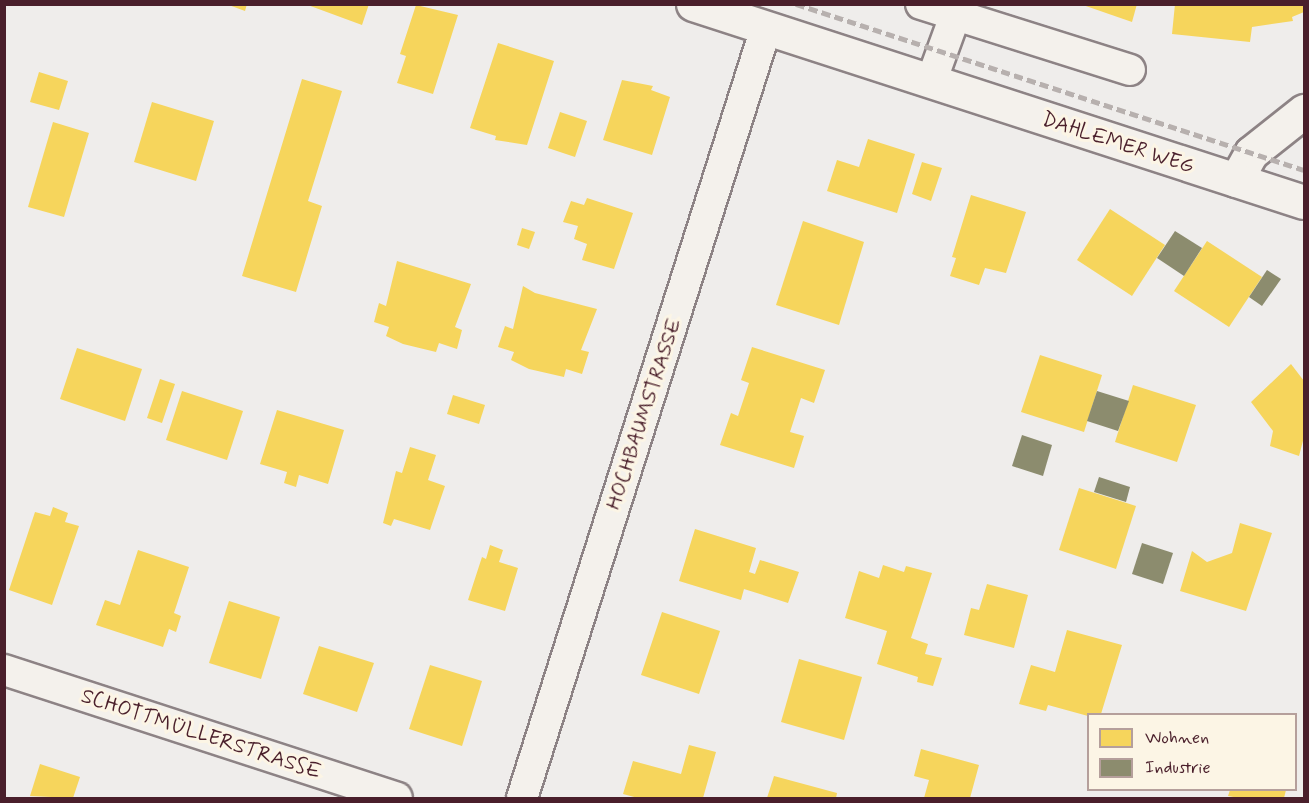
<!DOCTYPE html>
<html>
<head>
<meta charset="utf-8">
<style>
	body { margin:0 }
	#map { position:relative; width:1309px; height:803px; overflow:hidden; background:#efedeb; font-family:Mynerve,sans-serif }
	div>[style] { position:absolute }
	.homes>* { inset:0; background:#f6d55c }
	.industry>* { inset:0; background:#8c8c6e }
	.roads { filter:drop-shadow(2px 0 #8d8385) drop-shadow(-2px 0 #8d8385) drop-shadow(0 2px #8d8385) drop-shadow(0 -2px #8d8385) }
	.minor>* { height:30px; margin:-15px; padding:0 15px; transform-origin:15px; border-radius:15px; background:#f4f1ec }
	.tertiary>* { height:33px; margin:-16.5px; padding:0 16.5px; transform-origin:16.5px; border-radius:16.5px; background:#f4f1ec }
	.secondary>* { height:33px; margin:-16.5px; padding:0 16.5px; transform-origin:16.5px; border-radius:16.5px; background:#f4f1ec }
	.rail>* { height:4.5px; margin-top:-2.25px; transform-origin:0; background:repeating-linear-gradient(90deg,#b7b0ae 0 9px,transparent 0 13.5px) }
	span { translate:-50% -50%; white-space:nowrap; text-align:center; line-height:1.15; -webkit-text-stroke:6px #fcf5e5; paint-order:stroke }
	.street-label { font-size:21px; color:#4a1f2b }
	.frame { position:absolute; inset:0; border:6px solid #4a1f2b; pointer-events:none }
	.legend { position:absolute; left:1087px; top:713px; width:210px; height:78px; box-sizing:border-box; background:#fcf5e5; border:2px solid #b59f9b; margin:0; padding:8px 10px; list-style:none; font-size:18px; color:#4a1f2b }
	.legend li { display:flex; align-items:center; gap:12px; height:30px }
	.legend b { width:30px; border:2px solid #b59f9b }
</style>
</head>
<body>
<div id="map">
	<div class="homes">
		<i style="clip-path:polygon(226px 4px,247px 4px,245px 11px)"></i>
		<i style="clip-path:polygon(305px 4px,369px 4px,362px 25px)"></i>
		<i style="clip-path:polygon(1080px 4px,1137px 4px,1132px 22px)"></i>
		<i style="clip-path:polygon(1175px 4px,1304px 4px,1304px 12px,1292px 17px,1293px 21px,1252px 27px,1250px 42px,1172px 34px)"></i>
		<i style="clip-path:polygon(416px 5px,458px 15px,433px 94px,397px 83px,406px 56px,400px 54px)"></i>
		<i style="clip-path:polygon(498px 43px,554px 61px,527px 145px,495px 140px,496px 136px,470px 128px)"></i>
		<i style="clip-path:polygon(39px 72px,68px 81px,59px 110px,30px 102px)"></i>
		<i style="clip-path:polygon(302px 79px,342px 91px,308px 201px,322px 206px,296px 292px,242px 276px)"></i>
		<i style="clip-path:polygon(622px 80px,653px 86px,651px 90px,670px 97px,652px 155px,603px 140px)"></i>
		<i style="clip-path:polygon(152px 102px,214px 121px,196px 181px,134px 162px)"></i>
		<i style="clip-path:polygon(560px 112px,587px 121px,575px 157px,548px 148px)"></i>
		<i style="clip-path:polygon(53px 122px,89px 133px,64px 217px,28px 207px)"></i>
		<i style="clip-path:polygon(868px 139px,915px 154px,897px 213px,827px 191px,837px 160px,859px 167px)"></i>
		<i style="clip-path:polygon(922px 162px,942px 168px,931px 201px,912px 194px)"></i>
		<i style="clip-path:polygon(971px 195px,1026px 212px,1006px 273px,985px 268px,979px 285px,950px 276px,956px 258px,952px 257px)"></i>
		<i style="clip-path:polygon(587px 198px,633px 213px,614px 269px,582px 260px,587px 244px,574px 239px,578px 226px,563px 222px,571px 201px,584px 205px)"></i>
		<i style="clip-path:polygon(1110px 209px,1165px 245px,1132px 296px,1077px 260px)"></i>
		<i style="clip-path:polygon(803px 221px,864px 242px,839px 325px,776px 305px)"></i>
		<i style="clip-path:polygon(522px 228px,535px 232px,529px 249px,517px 245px)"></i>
		<i style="clip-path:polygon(1207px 241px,1262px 277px,1229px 327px,1174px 291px)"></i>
		<i style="clip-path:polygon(397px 261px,471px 284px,455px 327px,462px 330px,457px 349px,439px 343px,436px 352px,403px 344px,386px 336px,389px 327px,374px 322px,379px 303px,386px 306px)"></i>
		<i style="clip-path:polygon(523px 286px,535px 293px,597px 309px,581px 350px,589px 352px,582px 374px,566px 369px,564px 377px,529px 369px,511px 360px,514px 352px,498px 347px,505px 326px,513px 329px)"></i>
		<i style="clip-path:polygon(752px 347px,825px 370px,814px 403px,801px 398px,790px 432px,804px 436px,794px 468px,720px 445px,731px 413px,738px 416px,749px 383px,741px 380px)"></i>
		<i style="clip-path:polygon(77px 348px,142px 369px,125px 421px,60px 399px)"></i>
		<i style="clip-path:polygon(1040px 355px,1102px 375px,1084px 432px,1021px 412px)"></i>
		<i style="clip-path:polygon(1291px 364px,1304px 381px,1304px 437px,1299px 456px,1270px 446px,1273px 431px,1251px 402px)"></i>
		<i style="clip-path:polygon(160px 379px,175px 384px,162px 423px,147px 418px)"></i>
		<i style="clip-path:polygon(1133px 385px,1196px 405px,1177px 462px,1115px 442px)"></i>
		<i style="clip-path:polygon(182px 391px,243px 411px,227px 460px,166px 440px)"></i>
		<i style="clip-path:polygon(453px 395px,485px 405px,479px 424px,447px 414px)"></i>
		<i style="clip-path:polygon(277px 410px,344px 430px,328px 484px,299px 475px,296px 487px,284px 483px,287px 472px,260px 464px)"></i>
		<i style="clip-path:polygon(410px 447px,436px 455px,428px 480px,445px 486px,430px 530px,394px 519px,391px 526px,383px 523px,396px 471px,402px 473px)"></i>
		<i style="clip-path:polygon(1079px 488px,1136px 506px,1116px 569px,1059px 550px)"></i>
		<i style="clip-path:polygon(53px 507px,68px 513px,65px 522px,79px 526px,52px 605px,9px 590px,35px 512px,50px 516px)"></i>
		<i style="clip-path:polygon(1240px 523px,1272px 533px,1246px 611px,1180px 591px,1192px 551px,1207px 562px,1232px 553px)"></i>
		<i style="clip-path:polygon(695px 529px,756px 548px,749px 572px,755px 574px,760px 560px,799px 572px,788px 603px,744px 589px,741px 600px,679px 581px)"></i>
		<i style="clip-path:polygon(490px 545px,503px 550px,499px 562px,518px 568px,505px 611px,468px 600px,482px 557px,486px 559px)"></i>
		<i style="clip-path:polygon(138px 550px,189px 567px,174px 613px,181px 616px,176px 632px,169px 629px,163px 647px,96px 625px,105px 600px,120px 605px)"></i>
		<i style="clip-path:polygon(883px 565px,904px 572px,906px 566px,932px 573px,911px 638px,928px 644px,925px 654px,942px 658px,933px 686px,917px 682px,918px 677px,877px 664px,887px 631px,845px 618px,859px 571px,879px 578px)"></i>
		<i style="clip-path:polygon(987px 584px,1028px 595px,1014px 648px,964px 635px,971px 608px,979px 610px)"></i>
		<i style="clip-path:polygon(229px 601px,280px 617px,261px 679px,209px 663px)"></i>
		<i style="clip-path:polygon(662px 612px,720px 631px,699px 694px,641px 675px)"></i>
		<i style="clip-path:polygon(1067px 630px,1122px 645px,1101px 714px,1088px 716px,1048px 705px,1046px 711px,1019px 704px,1031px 665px,1055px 672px)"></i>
		<i style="clip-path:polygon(319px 646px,374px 663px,357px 712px,303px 694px)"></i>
		<i style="clip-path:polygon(799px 659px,862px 677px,844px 740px,781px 722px)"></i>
		<i style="clip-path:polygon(430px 665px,482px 681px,462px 746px,409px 729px)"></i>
		<i style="clip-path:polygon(689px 745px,716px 752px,703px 798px,638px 798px,623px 794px,633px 761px,681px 774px)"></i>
		<i style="clip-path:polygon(921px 749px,979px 765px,970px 798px,924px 798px,929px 780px,914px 776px)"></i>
		<i style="clip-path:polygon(40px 764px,80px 777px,73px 798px,30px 796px)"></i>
		<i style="clip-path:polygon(774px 776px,837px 793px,836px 798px,767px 798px)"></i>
		<i style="clip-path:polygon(1230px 790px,1286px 790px,1284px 798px,1239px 798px,1228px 796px)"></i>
	</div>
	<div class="industry">
		<i style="clip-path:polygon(1175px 231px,1202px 248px,1184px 276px,1157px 258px)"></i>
		<i style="clip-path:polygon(1267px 270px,1281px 279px,1262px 306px,1249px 297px)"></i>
		<i style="clip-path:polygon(1097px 391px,1129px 401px,1118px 431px,1087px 421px)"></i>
		<i style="clip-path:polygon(1022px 435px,1052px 445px,1043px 476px,1012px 466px)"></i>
		<i style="clip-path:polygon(1099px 477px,1130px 487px,1126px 502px,1094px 492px)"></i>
		<i style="clip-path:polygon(1142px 543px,1173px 553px,1163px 584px,1132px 574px)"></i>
	</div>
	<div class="roads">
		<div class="minor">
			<i style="left:921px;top:4px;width:219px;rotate:17.5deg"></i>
			<i style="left:931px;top:82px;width:70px;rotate:-70deg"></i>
			<i style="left:4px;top:670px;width:413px;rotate:18deg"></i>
			<i style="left:522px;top:798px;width:808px;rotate:-72.42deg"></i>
		</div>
		<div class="tertiary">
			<i style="left:1236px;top:180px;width:31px;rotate:-61deg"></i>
			<i style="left:1251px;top:153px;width:68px;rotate:-38.4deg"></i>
		</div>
		<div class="secondary">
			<i style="left:693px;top:4px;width:642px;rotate:17.96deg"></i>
		</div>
	</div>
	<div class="rail">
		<i style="left:796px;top:4px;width:534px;rotate:18.1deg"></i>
	</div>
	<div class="street-label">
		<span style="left:1118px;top:143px;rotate:18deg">DAHLEMER WEG</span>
		<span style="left:644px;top:414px;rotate:-72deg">HOCHBAUMSTRASSE</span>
		<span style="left:201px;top:734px;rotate:18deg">SCHOTTMÜLLERSTRASSE</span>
	</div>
	<div class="frame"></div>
	<ul class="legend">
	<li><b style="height:16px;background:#f6d55c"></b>Wohnen</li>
	<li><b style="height:16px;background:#8c8c6e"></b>Industrie</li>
	</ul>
</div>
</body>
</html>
